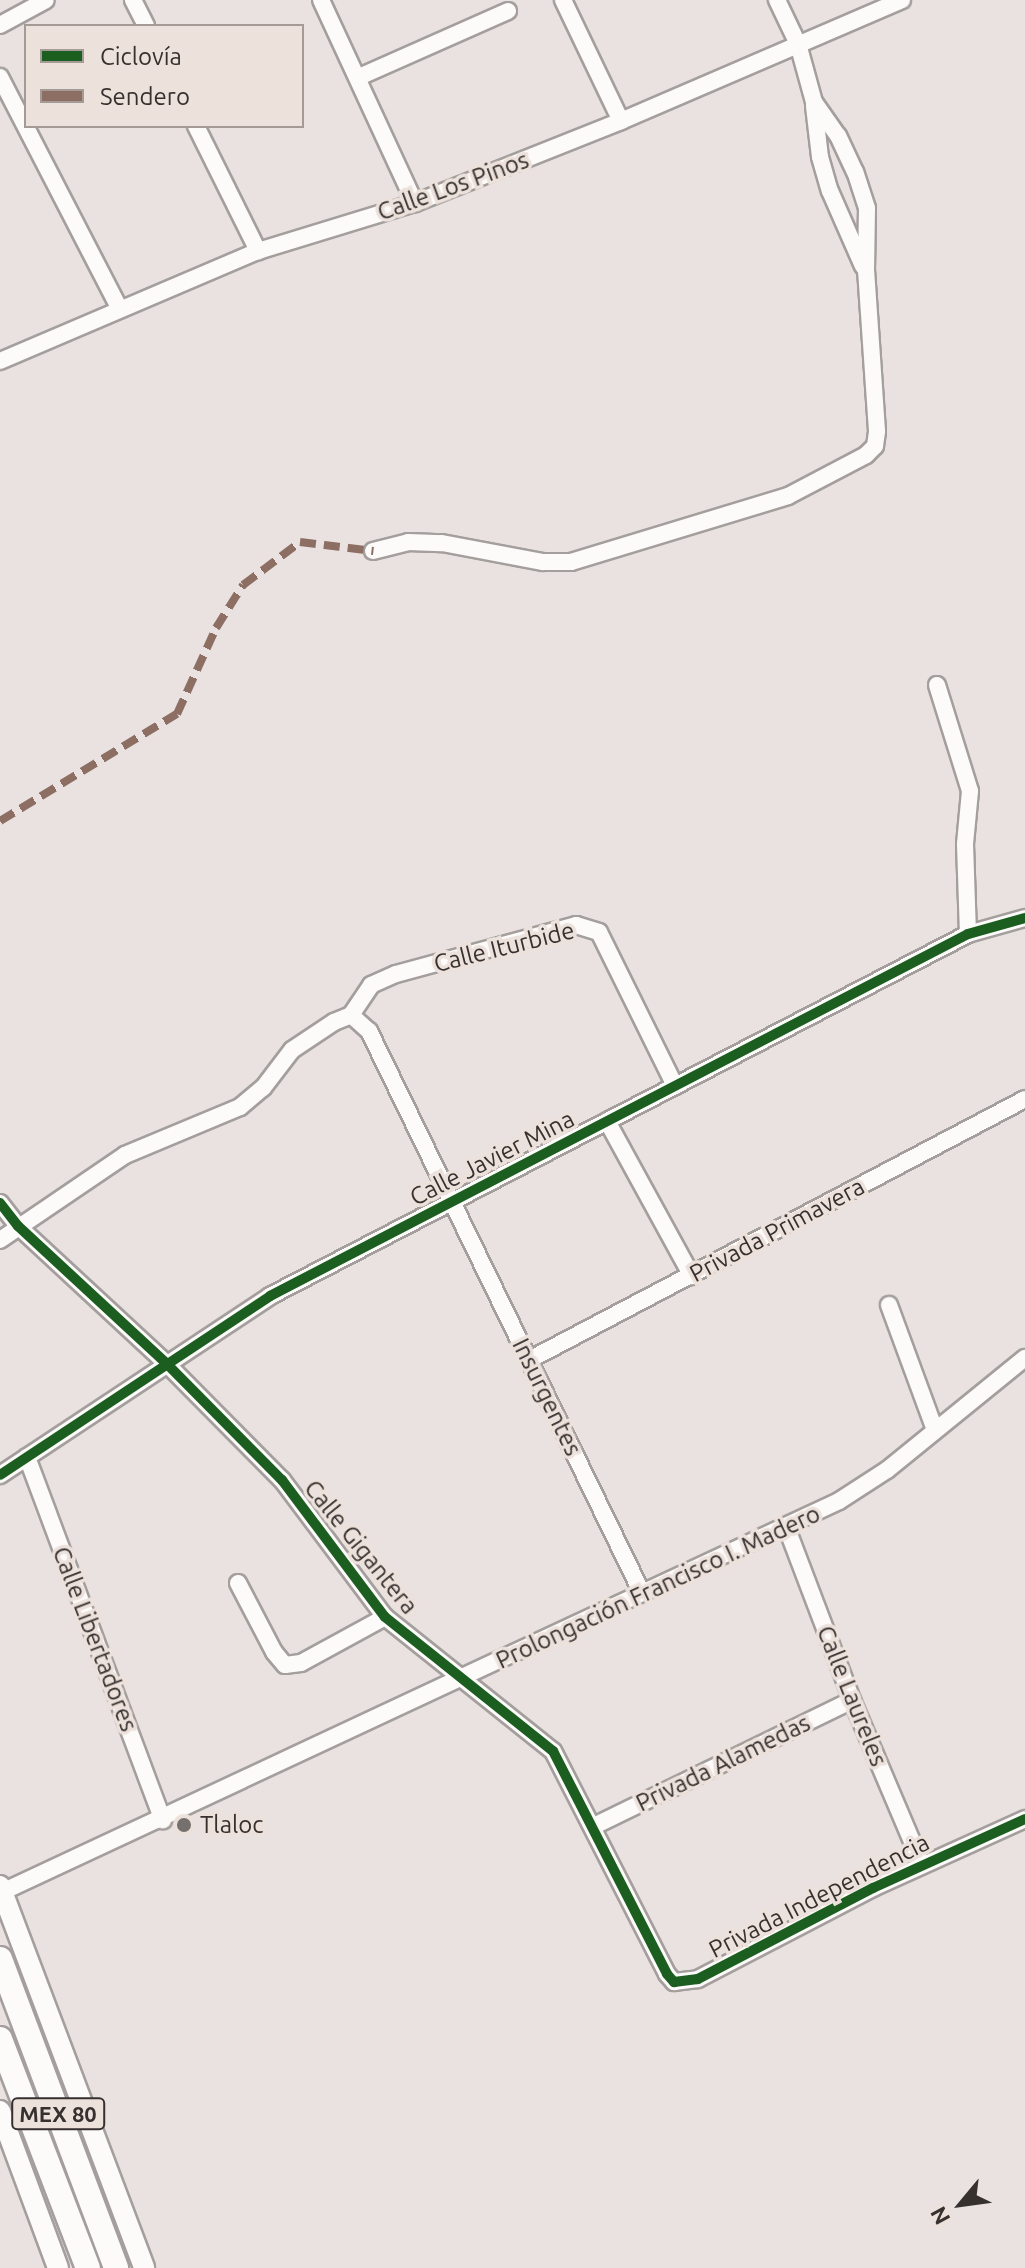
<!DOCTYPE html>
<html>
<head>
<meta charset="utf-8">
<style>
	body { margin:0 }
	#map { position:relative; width:1025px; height:2268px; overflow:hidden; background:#e9e2e0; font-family:Ubuntu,sans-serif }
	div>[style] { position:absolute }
	.roads { filter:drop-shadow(2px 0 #a49f9d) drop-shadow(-2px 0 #a49f9d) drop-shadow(0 2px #a49f9d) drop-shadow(0 -2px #a49f9d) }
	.minor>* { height:16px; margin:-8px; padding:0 8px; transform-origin:8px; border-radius:8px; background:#fcfbfa }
	.tertiary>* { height:20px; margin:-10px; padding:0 10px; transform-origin:10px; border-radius:10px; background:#fcfbfa }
	.primary>* { height:24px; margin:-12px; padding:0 12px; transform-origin:12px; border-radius:12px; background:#fcfbfa }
	.quiet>* { height:8px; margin-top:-4px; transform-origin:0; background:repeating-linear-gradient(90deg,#8d6e63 0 16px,transparent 0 24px) }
	.cycleway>* { height:10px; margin:-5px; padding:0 5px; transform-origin:5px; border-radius:5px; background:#1b5e20 }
	.dots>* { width:22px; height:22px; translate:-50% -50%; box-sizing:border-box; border:4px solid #ede1dc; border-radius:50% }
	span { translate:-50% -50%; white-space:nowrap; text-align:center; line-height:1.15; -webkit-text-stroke:7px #ede1dc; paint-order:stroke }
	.shield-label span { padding:2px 6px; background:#ede1dc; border:2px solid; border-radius:6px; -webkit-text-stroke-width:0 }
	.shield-label { font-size:22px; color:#36312f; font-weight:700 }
	.street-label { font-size:24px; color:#36312f }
	.poi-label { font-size:24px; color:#36312f }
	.left { translate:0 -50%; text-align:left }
	.legend { position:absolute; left:24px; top:24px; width:280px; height:104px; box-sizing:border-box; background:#ede1dc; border:2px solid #a49b97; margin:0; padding:10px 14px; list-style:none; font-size:24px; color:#36312f }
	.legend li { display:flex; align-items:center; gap:16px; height:40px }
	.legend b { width:40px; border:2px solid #a49b97 }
	.north { position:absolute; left:921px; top:2164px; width:80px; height:80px; -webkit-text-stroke:6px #ede1dc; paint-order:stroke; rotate:241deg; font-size:22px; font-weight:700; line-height:32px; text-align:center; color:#36312f }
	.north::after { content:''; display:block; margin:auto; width:28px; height:36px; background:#36312f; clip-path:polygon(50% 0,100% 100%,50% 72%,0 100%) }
</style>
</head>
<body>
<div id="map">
	<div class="roads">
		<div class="minor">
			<i style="left:133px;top:0;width:29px;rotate:63deg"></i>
			<i style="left:321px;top:0;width:224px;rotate:65.2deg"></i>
			<i style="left:563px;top:0;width:134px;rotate:64.4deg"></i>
			<i style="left:0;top:25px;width:52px;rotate:-28.5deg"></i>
			<i style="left:0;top:77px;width:260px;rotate:62.7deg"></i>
			<i style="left:359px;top:77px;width:163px;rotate:-23.9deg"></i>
			<i style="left:814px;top:106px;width:51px;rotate:83.3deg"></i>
			<i style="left:820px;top:157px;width:35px;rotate:74deg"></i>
			<i style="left:830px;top:191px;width:82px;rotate:66.3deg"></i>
			<i style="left:196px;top:126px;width:140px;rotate:63.6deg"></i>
			<i style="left:0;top:361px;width:280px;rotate:-23.1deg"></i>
			<i style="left:258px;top:251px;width:164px;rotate:-17deg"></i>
			<i style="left:415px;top:203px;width:222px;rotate:-21.7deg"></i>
			<i style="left:621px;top:121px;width:306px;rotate:-23.3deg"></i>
			<i style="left:373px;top:551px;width:36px;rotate:-14deg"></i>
			<i style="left:408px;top:542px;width:34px;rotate:2deg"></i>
			<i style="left:442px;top:543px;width:103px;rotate:10.7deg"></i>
			<i style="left:543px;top:562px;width:28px"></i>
			<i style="left:571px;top:562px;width:227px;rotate:-16.9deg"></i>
			<i style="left:788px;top:496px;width:88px;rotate:-27.7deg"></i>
			<i style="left:866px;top:455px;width:13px;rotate:-45deg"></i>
			<i style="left:875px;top:446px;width:15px;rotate:-82deg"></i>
			<i style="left:877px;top:431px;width:160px;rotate:-93.9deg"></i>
			<i style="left:866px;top:271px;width:63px;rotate:-89.1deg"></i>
			<i style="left:867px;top:208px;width:38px;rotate:-108deg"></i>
			<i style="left:855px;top:172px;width:40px;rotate:-115deg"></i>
			<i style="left:838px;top:136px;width:42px;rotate:-125.2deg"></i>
			<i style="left:814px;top:102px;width:60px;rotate:-105.4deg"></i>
			<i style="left:798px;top:44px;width:49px;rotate:-115.5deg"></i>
			<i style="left:937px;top:685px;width:111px;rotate:72.7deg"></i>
			<i style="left:970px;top:791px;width:53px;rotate:95.4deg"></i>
			<i style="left:965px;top:844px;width:90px;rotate:88.1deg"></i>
			<i style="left:351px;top:1015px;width:24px;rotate:42deg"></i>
			<i style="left:369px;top:1031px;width:625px;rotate:64.09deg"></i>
			<i style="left:351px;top:1015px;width:36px;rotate:-56deg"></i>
			<i style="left:371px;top:985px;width:27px;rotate:-24deg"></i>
			<i style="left:396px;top:974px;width:187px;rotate:-15.2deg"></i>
			<i style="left:576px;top:925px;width:24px;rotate:17deg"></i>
			<i style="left:599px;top:932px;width:172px;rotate:63.7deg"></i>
			<i style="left:607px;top:1121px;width:177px;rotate:61.3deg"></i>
			<i style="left:0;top:1203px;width:29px;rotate:52deg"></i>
			<i style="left:18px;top:1226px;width:205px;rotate:42.8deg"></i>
			<i style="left:168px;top:1365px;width:162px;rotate:45.3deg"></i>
			<i style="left:282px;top:1480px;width:171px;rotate:53.1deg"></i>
			<i style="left:385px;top:1617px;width:215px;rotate:38.6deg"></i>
			<i style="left:553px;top:1751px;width:250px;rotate:62.9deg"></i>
			<i style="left:667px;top:1974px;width:11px;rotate:49deg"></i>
			<i style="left:674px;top:1982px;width:24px;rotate:-7deg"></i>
			<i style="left:698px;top:1979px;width:197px;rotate:-27.5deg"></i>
			<i style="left:873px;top:1888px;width:167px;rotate:-24.4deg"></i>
			<i style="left:0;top:1240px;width:151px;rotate:-34.2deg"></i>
			<i style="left:125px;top:1155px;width:125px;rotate:-22.7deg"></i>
			<i style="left:240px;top:1107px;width:30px;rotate:-40deg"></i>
			<i style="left:263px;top:1088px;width:48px;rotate:-52.7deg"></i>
			<i style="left:292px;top:1050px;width:50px;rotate:-33.7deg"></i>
			<i style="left:334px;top:1022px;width:18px;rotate:-22deg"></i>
			<i style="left:889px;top:1305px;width:133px;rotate:69.8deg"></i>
			<i style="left:529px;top:1360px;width:560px;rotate:-27.75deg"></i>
			<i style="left:27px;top:1457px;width:388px;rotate:69.5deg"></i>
			<i style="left:0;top:1475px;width:324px;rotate:-33.5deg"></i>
			<i style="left:270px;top:1296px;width:786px;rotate:-27.41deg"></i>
			<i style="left:968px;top:934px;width:59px;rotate:-15.7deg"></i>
			<i style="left:786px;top:1526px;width:186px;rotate:69.2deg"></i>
			<i style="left:852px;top:1700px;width:179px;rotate:67deg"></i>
			<i style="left:238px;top:1583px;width:78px;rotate:62.4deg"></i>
			<i style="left:274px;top:1652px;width:17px;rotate:50deg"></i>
			<i style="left:285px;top:1665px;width:16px;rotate:-7deg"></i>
			<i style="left:301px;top:1663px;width:96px;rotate:-28.7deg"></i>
			<i style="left:594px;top:1826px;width:287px;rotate:-26deg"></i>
			<i style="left:2px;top:1892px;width:924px;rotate:-25.04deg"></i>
			<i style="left:839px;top:1501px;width:57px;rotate:-32.9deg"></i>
			<i style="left:887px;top:1470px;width:178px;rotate:-39.1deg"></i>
		</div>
		<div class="tertiary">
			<i style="left:0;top:1886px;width:408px;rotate:69.3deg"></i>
			<i style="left:0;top:2111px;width:167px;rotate:69.7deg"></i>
		</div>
		<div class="primary">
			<i style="left:0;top:1959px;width:330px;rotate:69.4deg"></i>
			<i style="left:0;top:2039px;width:245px;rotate:69deg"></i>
		</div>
	</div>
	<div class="quiet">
		<i style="left:0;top:821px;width:207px;rotate:-31.2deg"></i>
		<i style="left:177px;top:714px;width:94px;rotate:-65.6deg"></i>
		<i style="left:216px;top:628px;width:51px;rotate:-57.9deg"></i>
		<i style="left:243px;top:585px;width:71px;rotate:-37deg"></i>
		<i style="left:300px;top:542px;width:74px;rotate:7deg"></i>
	</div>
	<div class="cycleway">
		<i style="left:0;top:1203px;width:29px;rotate:52deg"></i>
		<i style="left:18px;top:1226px;width:205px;rotate:42.8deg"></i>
		<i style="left:168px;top:1365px;width:162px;rotate:45.3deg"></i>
		<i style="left:282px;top:1480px;width:171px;rotate:53.1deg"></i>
		<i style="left:385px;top:1617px;width:215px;rotate:38.6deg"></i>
		<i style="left:553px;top:1751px;width:250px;rotate:62.9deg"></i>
		<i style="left:667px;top:1974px;width:11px;rotate:49deg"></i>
		<i style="left:674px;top:1982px;width:24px;rotate:-7deg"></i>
		<i style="left:698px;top:1979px;width:197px;rotate:-27.5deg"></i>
		<i style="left:873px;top:1888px;width:167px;rotate:-24.4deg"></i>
		<i style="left:0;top:1475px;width:324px;rotate:-33.5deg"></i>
		<i style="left:270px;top:1296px;width:786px;rotate:-27.41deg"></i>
		<i style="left:968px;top:934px;width:59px;rotate:-15.7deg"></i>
	</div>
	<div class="dots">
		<i style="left:184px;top:1825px;background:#756f6d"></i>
	</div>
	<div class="shield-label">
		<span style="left:58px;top:2114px">MEX 80</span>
	</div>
	<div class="street-label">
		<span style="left:453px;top:186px;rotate:-20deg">Calle Los Pinos</span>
		<span style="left:504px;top:947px;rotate:-14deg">Calle Iturbide</span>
		<span style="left:492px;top:1158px;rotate:-27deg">Calle Javier Mina</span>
		<span style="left:777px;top:1230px;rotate:-28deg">Privada Primavera</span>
		<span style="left:547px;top:1397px;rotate:64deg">Insurgentes</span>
		<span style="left:361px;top:1547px;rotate:51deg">Calle Gigantera</span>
		<span style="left:658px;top:1587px;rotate:-25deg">Prolongación Francisco I. Madero</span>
		<span style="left:95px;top:1639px;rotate:69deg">Calle Libertadores</span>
		<span style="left:852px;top:1696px;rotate:68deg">Calle Laureles</span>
		<span style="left:723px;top:1763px;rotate:-26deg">Privada Alamedas</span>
		<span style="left:819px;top:1896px;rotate:-27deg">Privada Independencia</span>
	</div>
	<div class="poi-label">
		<span class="left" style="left:200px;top:1825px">Tlaloc</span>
	</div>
	<ul class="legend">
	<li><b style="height:10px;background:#1b5e20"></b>Ciclovía</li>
	<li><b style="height:10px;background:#8d6e63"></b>Sendero</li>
	</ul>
	<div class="north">N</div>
</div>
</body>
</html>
